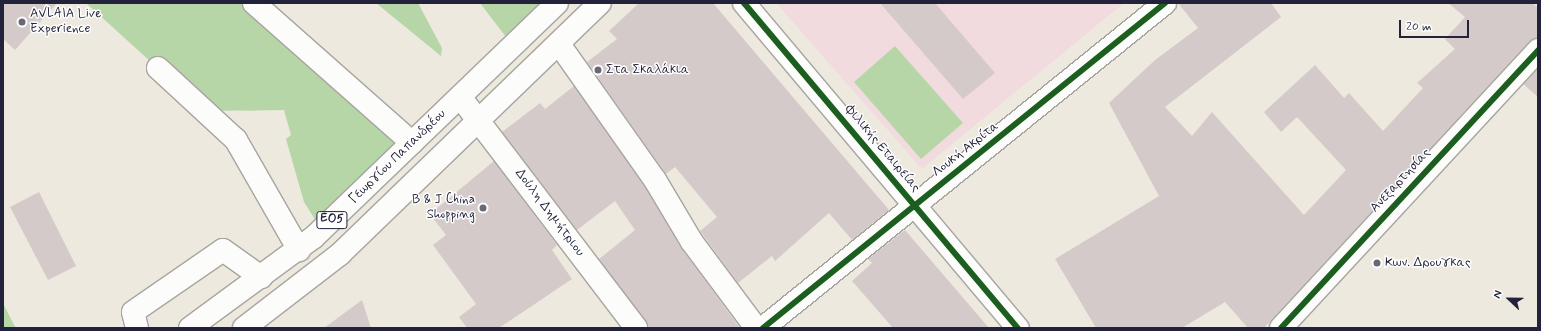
<!DOCTYPE html>
<html>
<head>
<meta charset="utf-8">
<style>
	body { margin:0 }
	#map { position:relative; width:1541px; height:331px; overflow:hidden; background:#eee9de; font-family:Mynerve,sans-serif }
	div>[style] { position:absolute }
	.built>* { inset:0; background:#f1dbdf }
	.green>* { inset:0; background:#b6d6a8 }
	.building>* { inset:0; background:#d5caca }
	.roads { filter:drop-shadow(1px 0 #a7a4a1) drop-shadow(-1px 0 #a7a4a1) drop-shadow(0 1px #a7a4a1) drop-shadow(0 -1px #a7a4a1) }
	.minor>* { height:22px; margin:-11px; padding:0 11px; transform-origin:11px; border-radius:11px; background:#fcfcfa }
	.major>* { height:22px; margin:-11px; padding:0 11px; transform-origin:11px; border-radius:11px; background:#fcfcfa }
	.cycleway>* { height:6px; margin:-3px; padding:0 3px; transform-origin:3px; border-radius:3px; background:#1b5e20 }
	.dots>* { width:11px; height:11px; translate:-50% -50%; box-sizing:border-box; border:2px solid #fff; border-radius:50% }
	span { translate:-50% -50%; white-space:nowrap; text-align:center; line-height:1.15; -webkit-text-stroke:3px #fff; paint-order:stroke }
	.shield-label span { padding:1px 3px; background:#fff; border:1px solid; border-radius:3px; -webkit-text-stroke-width:0 }
	.shield-label { font-size:12px; color:#22223b; font-weight:700 }
	.poi-label { font-size:13px; color:#22223b }
	.left { translate:0 -50%; text-align:left }
	.right { translate:-100% -50%; text-align:right }
	.street-label { font-size:13px; color:#22223b }
	.frame { position:absolute; inset:0; border:4px solid #22223b; pointer-events:none }
	.north { position:absolute; left:1489px; top:279px; width:40px; height:40px; -webkit-text-stroke:3px #fff; paint-order:stroke; rotate:292deg; font-size:11px; font-weight:700; line-height:16px; text-align:center; color:#22223b }
	.north::after { content:''; display:block; margin:auto; width:14px; height:18px; background:#22223b; clip-path:polygon(50% 0,100% 100%,50% 72%,0 100%) }
	.scale { position:absolute; left:1399px; top:20px; width:70px; height:18px; box-sizing:border-box; border:2px solid #22223b; border-top:0; padding-left:5px; font-size:12px; line-height:14px; white-space:nowrap; color:#22223b; -webkit-text-stroke:3px #fff; paint-order:stroke }
</style>
</head>
<body>
<div id="map">
	<div class="built">
		<i style="clip-path:polygon(776px 3px,1124px 3px,922px 169px)"></i>
	</div>
	<div class="green">
		<i style="clip-path:polygon(86px 3px,245px 3px,398px 146px,316px 221px,304px 202px,286px 139px,291px 135px,284px 110px,205px 111px)"></i>
		<i style="clip-path:polygon(376px 3px,418px 3px,442px 48px,441px 56px)"></i>
		<i style="clip-path:polygon(480px 3px,540px 3px,506px 37px)"></i>
		<i style="clip-path:polygon(895px 46px,963px 123px,921px 159px,854px 82px)"></i>
		<i style="clip-path:polygon(3px 303px,14px 325px,16px 328px,3px 328px)"></i>
	</div>
	<div class="building">
		<i style="clip-path:polygon(3px 3px,57px 3px,15px 50px,3px 39px)"></i>
		<i style="clip-path:polygon(639px 3px,713px 3px,889px 210px,852px 240px,829px 213px,775px 261px,772px 256px,738px 283px,700px 231px,717px 217px,675px 167px,666px 174px,587px 62px,617px 39px,609px 31px)"></i>
		<i style="clip-path:polygon(880px 3px,935px 3px,995px 73px,963px 99px)"></i>
		<i style="clip-path:polygon(1178px 3px,1271px 3px,1281px 17px,1165px 107px,1192px 136px,1212px 112px,1304px 215px,1346px 170px,1297px 117px,1281px 132px,1264px 112px,1315px 65px,1344px 98px,1349px 93px,1383px 131px,1423px 88px,1417px 83px,1455px 49px,1445px 39px,1465px 17px,1448px 3px,1533px 3px,1538px 8px,1538px 38px,1529px 42px,1264px 328px,1248px 328px,1225px 302px,1182px 328px,1096px 328px,1055px 259px,1159px 196px,1109px 103px,1155px 60px,1198px 28px)"></i>
		<i style="clip-path:polygon(1538px 68px,1538px 97px,1523px 84px)"></i>
		<i style="clip-path:polygon(574px 86px,645px 187px,682px 249px,740px 328px,648px 328px,599px 259px,635px 230px,615px 201px,577px 230px,502px 132px,540px 103px,545px 109px)"></i>
		<i style="clip-path:polygon(494px 161px,557px 245px,552px 250px,572px 279px,499px 328px,467px 328px,459px 317px,476px 304px,433px 245px,446px 235px,430px 214px)"></i>
		<i style="clip-path:polygon(39px 192px,76px 266px,48px 280px,10px 207px)"></i>
		<i style="clip-path:polygon(905px 230px,989px 328px,893px 328px,852px 281px,872px 263px,868px 259px)"></i>
		<i style="clip-path:polygon(362px 300px,371px 328px,324px 328px)"></i>
	</div>
	<div class="roads">
		<div class="minor">
			<i style="left:254px;top:3px;width:211px;rotate:41.5deg"></i>
			<i style="left:744px;top:3px;width:425px;rotate:49.9deg"></i>
			<i style="left:559px;top:44px;width:166px;rotate:54.8deg"></i>
			<i style="left:655px;top:180px;width:72px;rotate:59.2deg"></i>
			<i style="left:692px;top:242px;width:107px;rotate:53.3deg"></i>
			<i style="left:158px;top:68px;width:106px;rotate:42.7deg"></i>
			<i style="left:236px;top:140px;width:127px;rotate:60.2deg"></i>
			<i style="left:461px;top:98px;width:289px;rotate:52.7deg"></i>
			<i style="left:137px;top:328px;width:16px;rotate:-104deg"></i>
			<i style="left:133px;top:312px;width:109px;rotate:-34.6deg"></i>
			<i style="left:223px;top:250px;width:47px;rotate:35.4deg"></i>
			<i style="left:763px;top:328px;width:517px;rotate:-38.95deg"></i>
			<i style="left:1281px;top:328px;width:379px;rotate:-47.2deg"></i>
		</div>
		<div class="major">
			<i style="left:190px;top:328px;width:154px;rotate:-36.3deg"></i>
			<i style="left:314px;top:237px;width:337px;rotate:-43.9deg"></i>
			<i style="left:244px;top:328px;width:121px;rotate:-37.6deg"></i>
			<i style="left:340px;top:254px;width:361px;rotate:-44deg"></i>
		</div>
	</div>
	<div class="cycleway">
		<i style="left:744px;top:3px;width:425px;rotate:49.9deg"></i>
		<i style="left:763px;top:328px;width:517px;rotate:-38.95deg"></i>
		<i style="left:1281px;top:328px;width:379px;rotate:-47.2deg"></i>
	</div>
	<div class="dots">
		<i style="left:22px;top:22px;background:#696874"></i>
		<i style="left:598px;top:70px;background:#696874"></i>
		<i style="left:483px;top:208px;background:#696874"></i>
		<i style="left:1377px;top:263px;background:#696874"></i>
	</div>
	<div class="shield-label">
		<span style="left:332px;top:220px">ΕΟ5</span>
	</div>
	<div class="poi-label">
		<span class="left" style="left:30px;top:22px">AVLAIA Live<br>Experience</span>
		<span class="left" style="left:606px;top:70px">Στα Σκαλάκια</span>
		<span class="right" style="left:475px;top:208px">B &amp; J China<br>Shopping</span>
		<span class="left" style="left:1385px;top:263px">Κων. Δρουγκας</span>
	</div>
	<div class="street-label">
		<span style="left:882px;top:149px;rotate:50deg">Φιλικής Εταιρείας</span>
		<span style="left:966px;top:150px;rotate:-38deg">Λουκή Ακρίτα</span>
		<span style="left:398px;top:157px;rotate:-44deg">Γεωργίου Παπανδρέου</span>
		<span style="left:1401px;top:181px;rotate:-47deg">Ανεξαρτησίας</span>
		<span style="left:549px;top:213px;rotate:53deg">Δούλη Δημήτριου</span>
	</div>
	<div class="frame"></div>
	<div class="north">N</div>
	<div class="scale">20 m</div>
</div>
</body>
</html>
